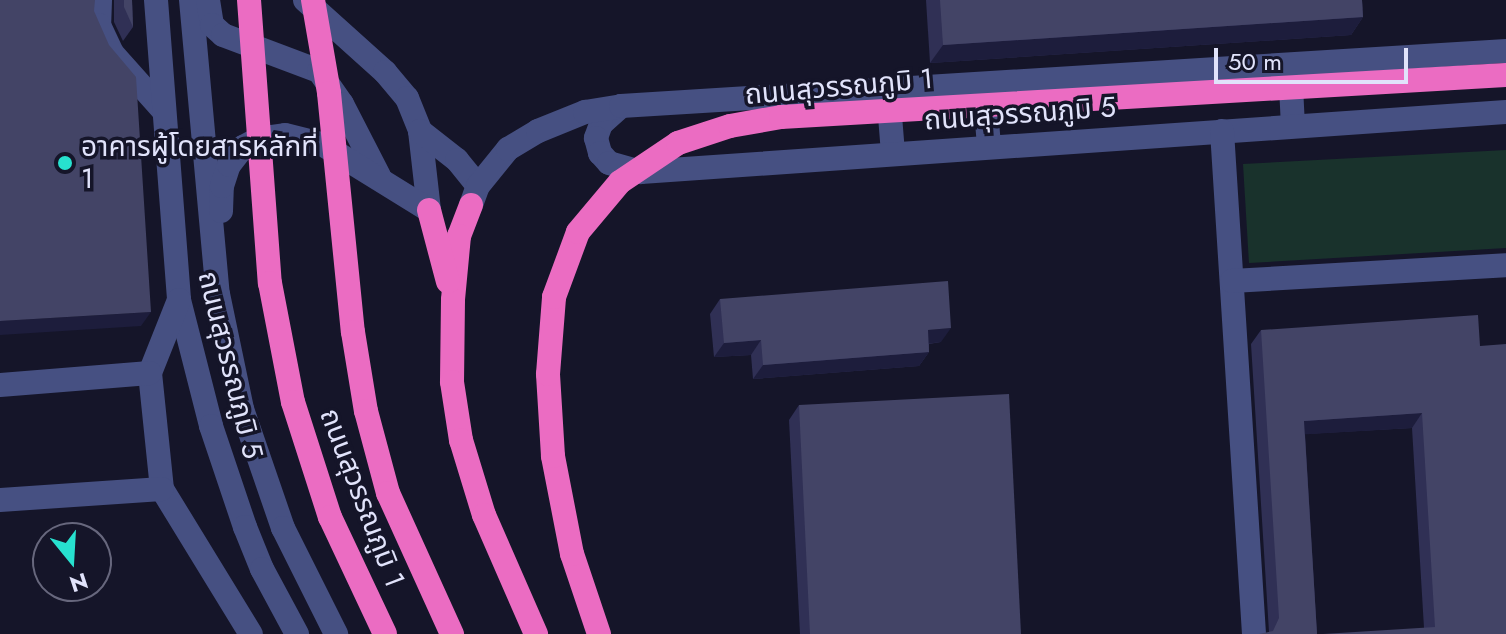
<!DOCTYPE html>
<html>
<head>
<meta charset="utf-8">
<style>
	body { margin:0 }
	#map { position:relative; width:1506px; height:634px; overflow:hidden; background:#151529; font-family:Jost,"Noto Sans Thai",sans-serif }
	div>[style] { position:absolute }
	.green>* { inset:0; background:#19322c }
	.minor>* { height:24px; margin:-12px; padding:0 12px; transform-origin:12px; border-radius:12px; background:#465082 }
	.highway>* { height:24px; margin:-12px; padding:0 12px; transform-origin:12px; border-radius:12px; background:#eb6cc2 }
	.wall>* { inset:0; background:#303055 }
	.shaded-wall>* { inset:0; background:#1d1d3c }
	.building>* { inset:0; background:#434466 }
	.dots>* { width:22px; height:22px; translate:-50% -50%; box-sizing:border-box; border:4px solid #151529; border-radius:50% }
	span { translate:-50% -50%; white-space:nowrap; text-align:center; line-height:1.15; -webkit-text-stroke:7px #151529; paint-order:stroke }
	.street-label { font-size:28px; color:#e1e3fb }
	.poi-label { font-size:28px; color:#e1e3fb }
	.left { translate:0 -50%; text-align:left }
	.north { position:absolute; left:32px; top:522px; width:80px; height:80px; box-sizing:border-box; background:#151529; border:2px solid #67677d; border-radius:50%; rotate:162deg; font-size:22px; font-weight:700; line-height:32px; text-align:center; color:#e1e3fb }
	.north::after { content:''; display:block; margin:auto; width:28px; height:36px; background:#27e1cf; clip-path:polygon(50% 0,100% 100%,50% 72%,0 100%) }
	.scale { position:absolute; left:1214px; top:48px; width:194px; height:36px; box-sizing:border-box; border:4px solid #e1e3fb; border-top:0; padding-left:10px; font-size:24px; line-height:28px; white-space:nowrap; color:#e1e3fb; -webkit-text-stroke:6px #151529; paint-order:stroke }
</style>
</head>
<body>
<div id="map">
	<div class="green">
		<i style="clip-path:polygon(1506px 150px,1506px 248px,1249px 263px,1243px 164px)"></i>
	</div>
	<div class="minor">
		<i style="left:100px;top:0;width:25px;rotate:92deg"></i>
		<i style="left:99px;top:25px;width:31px;rotate:65deg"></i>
		<i style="left:112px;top:53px;width:76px;rotate:48.2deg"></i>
		<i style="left:156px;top:0;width:301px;rotate:85.6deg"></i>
		<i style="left:179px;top:300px;width:130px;rotate:75.7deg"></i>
		<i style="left:211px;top:426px;width:107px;rotate:71.4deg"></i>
		<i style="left:245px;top:527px;width:45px;rotate:68deg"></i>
		<i style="left:262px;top:569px;width:74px;rotate:61.7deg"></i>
		<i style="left:191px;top:0;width:295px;rotate:84.8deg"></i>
		<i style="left:218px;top:294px;width:117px;rotate:78.2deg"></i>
		<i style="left:242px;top:409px;width:126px;rotate:71deg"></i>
		<i style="left:283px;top:528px;width:119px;rotate:63.4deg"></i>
		<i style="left:208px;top:0;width:25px;rotate:81deg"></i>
		<i style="left:212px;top:25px;width:15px;rotate:42deg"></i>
		<i style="left:223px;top:35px;width:103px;rotate:20.6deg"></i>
		<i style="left:319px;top:71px;width:40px;rotate:55.1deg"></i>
		<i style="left:342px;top:104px;width:81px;rotate:62.8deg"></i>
		<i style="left:305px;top:0;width:108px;rotate:42deg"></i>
		<i style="left:385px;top:72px;width:34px;rotate:50deg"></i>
		<i style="left:407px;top:98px;width:35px;rotate:68deg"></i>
		<i style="left:420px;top:131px;width:80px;rotate:83.5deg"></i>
		<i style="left:1290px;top:67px;width:59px;rotate:87.1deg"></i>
		<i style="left:984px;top:86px;width:60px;rotate:85.2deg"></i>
		<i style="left:888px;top:91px;width:62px;rotate:85.4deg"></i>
		<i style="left:621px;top:106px;width:27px;rotate:138deg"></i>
		<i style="left:601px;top:124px;width:15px;rotate:110deg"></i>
		<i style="left:596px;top:138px;width:16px;rotate:75deg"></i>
		<i style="left:600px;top:153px;width:13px;rotate:48deg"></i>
		<i style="left:609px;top:163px;width:33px;rotate:16deg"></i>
		<i style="left:641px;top:172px;width:867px;rotate:-3.97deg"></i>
		<i style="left:420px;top:131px;width:47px;rotate:38.1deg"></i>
		<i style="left:457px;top:160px;width:33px;rotate:51deg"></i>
		<i style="left:1222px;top:131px;width:504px;rotate:86.36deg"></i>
		<i style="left:471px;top:205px;width:20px;rotate:-70deg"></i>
		<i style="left:478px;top:186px;width:48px;rotate:-51deg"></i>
		<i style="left:508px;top:149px;width:35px;rotate:-31deg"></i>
		<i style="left:538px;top:131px;width:51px;rotate:-22deg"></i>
		<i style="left:585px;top:112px;width:36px;rotate:-9deg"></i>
		<i style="left:621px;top:106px;width:887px;rotate:-3.56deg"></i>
		<i style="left:221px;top:211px;width:25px;rotate:-88deg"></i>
		<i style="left:222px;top:186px;width:22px;rotate:-72deg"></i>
		<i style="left:229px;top:165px;width:23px;rotate:-52deg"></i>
		<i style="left:243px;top:147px;width:17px;rotate:-28deg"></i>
		<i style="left:258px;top:139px;width:27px;rotate:-8deg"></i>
		<i style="left:285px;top:135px;width:38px;rotate:14deg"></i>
		<i style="left:322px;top:144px;width:126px;rotate:31.7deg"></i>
		<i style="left:1232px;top:281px;width:274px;rotate:-3.3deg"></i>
		<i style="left:179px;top:300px;width:79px;rotate:111.7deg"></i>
		<i style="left:150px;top:373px;width:117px;rotate:84.1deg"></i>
		<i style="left:162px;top:489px;width:170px;rotate:58.5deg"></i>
		<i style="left:0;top:385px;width:150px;rotate:-4.6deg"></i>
		<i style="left:0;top:500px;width:162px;rotate:-3.9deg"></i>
	</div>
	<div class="highway">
		<i style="left:249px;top:0;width:284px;rotate:85.8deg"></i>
		<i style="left:270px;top:283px;width:121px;rotate:79.1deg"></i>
		<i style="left:293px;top:402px;width:121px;rotate:72.2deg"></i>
		<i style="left:330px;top:517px;width:129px;rotate:64.8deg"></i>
		<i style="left:313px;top:0;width:94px;rotate:80.2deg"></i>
		<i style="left:329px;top:93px;width:240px;rotate:84.3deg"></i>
		<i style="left:353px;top:332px;width:80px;rotate:80.7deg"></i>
		<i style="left:366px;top:411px;width:85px;rotate:75deg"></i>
		<i style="left:388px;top:493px;width:155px;rotate:65.6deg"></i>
		<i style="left:471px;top:205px;width:33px;rotate:111deg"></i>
		<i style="left:459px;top:236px;width:64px;rotate:95.4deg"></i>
		<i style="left:453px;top:300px;width:82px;rotate:90.7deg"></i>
		<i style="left:452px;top:382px;width:59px;rotate:81.2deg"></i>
		<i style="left:461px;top:440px;width:78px;rotate:73deg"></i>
		<i style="left:484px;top:515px;width:130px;rotate:66.4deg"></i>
		<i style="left:429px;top:210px;width:74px;rotate:75.2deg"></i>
		<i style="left:599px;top:634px;width:84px;rotate:-108.6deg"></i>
		<i style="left:572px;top:554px;width:100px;rotate:-101deg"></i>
		<i style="left:553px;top:456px;width:82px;rotate:-93.5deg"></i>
		<i style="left:548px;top:374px;width:77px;rotate:-85.5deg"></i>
		<i style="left:554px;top:297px;width:69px;rotate:-69.7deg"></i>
		<i style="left:578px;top:232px;width:65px;rotate:-50deg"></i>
		<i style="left:620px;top:182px;width:70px;rotate:-33.9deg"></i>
		<i style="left:678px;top:143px;width:55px;rotate:-18.1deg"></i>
		<i style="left:730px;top:126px;width:52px;rotate:-10deg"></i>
		<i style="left:781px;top:117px;width:726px;rotate:-3.32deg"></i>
	</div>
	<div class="wall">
		<i style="clip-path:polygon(114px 0,132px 0,133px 27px,123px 41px,114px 22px)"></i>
		<i style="clip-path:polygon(926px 0,1362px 0,1363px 17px,1351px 35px,930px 63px)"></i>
		<i style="clip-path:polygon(720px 299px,941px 342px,929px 344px,929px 352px,919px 366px,753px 379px,751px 355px,714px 357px,710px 314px)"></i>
		<i style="clip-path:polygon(1261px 330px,1480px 346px,1506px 634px,1424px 628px,1412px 428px,1305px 434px,1317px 634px,1269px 632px,1251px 344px)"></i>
		<i style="clip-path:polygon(799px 405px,1021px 634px,800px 634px,789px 420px)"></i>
	</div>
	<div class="shaded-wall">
		<i style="clip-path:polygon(1363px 17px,1351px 35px,930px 63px,943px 45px)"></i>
		<i style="clip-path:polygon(151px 312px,141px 326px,0 335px,0 321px)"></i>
		<i style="clip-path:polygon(951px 328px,941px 342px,918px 345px,928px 330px)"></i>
		<i style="clip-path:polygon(761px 340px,751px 355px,714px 357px,724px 343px)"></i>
		<i style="clip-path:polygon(929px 352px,919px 366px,753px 379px,763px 365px)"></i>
		<i style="clip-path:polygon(1422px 413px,1412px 428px,1294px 435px,1304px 421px)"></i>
	</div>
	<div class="building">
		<i style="clip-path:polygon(0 0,95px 0,94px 11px,109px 45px,136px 77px,151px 312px,0 321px)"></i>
		<i style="clip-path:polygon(124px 0,132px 0,133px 27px,124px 7px)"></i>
		<i style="clip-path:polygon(940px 0,1362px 0,1363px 17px,943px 45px)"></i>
		<i style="clip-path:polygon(948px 281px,951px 328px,928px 330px,929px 352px,763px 365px,761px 340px,724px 343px,720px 299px)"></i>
		<i style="clip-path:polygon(1478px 315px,1480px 346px,1506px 344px,1506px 634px,1323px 634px,1435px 627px,1422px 413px,1304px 421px,1317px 634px,1259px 634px,1273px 631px,1279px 618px,1261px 330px)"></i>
		<i style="clip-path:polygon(1009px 394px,1021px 634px,810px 634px,799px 405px)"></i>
	</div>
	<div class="dots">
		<i style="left:65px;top:163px;background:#27e1cf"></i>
	</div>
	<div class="street-label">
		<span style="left:839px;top:87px;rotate:-5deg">ถนนสุวรรณภูมิ 1</span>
		<span style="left:1020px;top:114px;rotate:-4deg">ถนนสุวรรณภูมิ 5</span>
		<span style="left:230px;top:365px;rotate:76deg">ถนนสุวรรณภูมิ 5</span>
		<span style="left:362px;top:498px;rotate:69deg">ถนนสุวรรณภูมิ 1</span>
	</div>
	<div class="poi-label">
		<span class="left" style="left:81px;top:163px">อาคารผู้โดยสารหลักที่<br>1</span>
	</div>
	<div class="north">N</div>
	<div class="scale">50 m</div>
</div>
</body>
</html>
